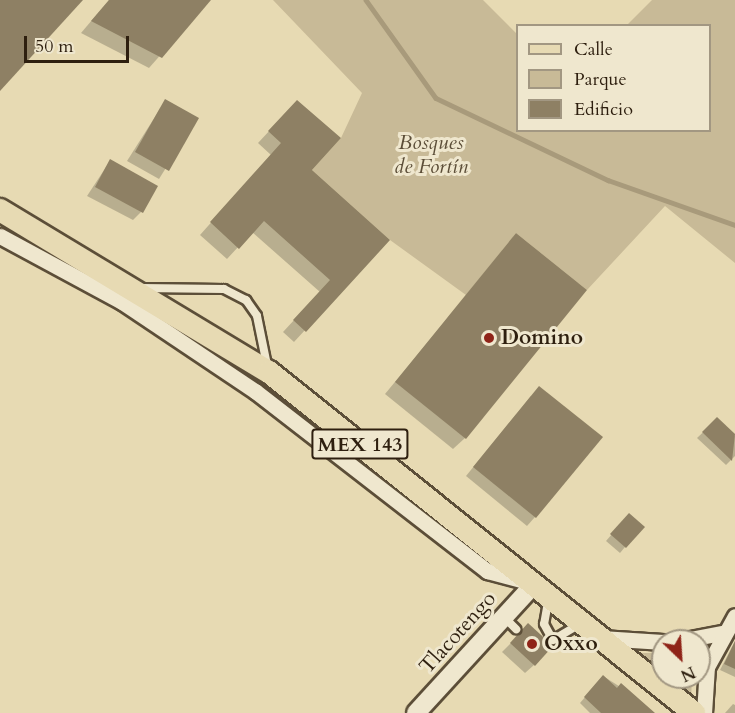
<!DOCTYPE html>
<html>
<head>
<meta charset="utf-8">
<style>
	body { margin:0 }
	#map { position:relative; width:735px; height:713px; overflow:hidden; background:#e7dab3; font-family:Cardo,serif }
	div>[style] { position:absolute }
	.green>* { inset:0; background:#c8ba97 }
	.shadow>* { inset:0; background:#0003 }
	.stream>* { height:4.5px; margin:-2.25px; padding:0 2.25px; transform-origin:2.25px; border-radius:2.25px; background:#a89a7b }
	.building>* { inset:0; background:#8e8064 }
	.roads { filter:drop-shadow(2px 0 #5c4e38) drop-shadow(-2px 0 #5c4e38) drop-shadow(0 2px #5c4e38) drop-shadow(0 -2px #5c4e38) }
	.service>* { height:8px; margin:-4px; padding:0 4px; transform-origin:4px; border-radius:4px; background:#efe7ce }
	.minor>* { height:15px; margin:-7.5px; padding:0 7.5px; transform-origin:7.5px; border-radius:7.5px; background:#efe7ce }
	.tertiary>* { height:18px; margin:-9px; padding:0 9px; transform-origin:9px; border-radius:9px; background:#efe7ce }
	.primary>* { height:22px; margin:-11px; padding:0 11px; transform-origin:11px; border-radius:11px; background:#e7dab3 }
	.dots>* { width:16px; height:16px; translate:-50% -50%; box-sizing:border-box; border:3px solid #efe7ce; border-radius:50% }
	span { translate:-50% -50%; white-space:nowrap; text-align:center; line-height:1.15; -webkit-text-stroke:6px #efe7ce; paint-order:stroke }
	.shield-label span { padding:2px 4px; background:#efe7ce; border:2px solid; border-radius:4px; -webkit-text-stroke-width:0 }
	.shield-label { font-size:20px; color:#2e1f0f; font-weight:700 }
	.park-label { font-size:21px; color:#5c4e38; font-style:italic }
	.poi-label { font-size:21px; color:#2e1f0f; font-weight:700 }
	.left { translate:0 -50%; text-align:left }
	.street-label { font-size:21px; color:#2e1f0f }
	.legend { position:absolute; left:516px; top:24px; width:195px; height:108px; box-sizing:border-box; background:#efe7ce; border:2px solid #a29782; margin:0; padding:8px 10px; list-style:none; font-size:18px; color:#2e1f0f }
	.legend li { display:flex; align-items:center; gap:12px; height:30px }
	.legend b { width:30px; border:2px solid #a29782 }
	.north { position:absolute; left:651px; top:629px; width:60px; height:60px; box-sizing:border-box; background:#efe7ce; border:2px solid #a29782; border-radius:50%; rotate:155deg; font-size:16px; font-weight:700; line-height:24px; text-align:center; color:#2e1f0f }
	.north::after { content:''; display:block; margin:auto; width:21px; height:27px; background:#8f2418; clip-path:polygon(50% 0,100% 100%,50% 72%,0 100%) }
	.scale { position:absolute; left:24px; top:36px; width:105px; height:27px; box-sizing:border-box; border:3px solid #2e1f0f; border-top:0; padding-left:8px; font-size:18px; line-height:21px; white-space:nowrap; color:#2e1f0f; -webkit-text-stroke:4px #efe7ce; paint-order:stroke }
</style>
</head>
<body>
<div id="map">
	<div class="green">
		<i style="clip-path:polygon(273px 0,483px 0,517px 34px,518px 130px,710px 130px,710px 26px,627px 25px,652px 0,735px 0,735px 263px,665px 206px,587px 290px,516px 233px,466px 295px,390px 240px,312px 170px,341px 138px,362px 93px)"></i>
		<i style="clip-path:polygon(633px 653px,663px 653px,663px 677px,692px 677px,691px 702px)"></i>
	</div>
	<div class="shadow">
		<i style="clip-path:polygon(109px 0,209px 0,149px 68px,81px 33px)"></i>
		<i style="clip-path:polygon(165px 101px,197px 118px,159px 179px,127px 161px)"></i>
		<i style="clip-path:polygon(285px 114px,310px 170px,388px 240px,294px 342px,283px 332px,320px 292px,252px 232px,227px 259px,200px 235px,271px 155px,258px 143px)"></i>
		<i style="clip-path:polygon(110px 161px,141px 212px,133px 220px,87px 196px)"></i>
		<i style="clip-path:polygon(516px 235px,465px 438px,453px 449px,385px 394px)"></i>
		<i style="clip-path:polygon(531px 396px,535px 517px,527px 526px,466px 476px)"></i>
		<i style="clip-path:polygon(717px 419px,735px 436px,735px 456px,726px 465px,697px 438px)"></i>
		<i style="clip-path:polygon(624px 520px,625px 547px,620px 553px,606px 541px)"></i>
		<i style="clip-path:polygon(520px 634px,534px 665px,525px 673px,502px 652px)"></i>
		<i style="clip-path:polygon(735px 641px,735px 677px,720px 670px)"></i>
		<i style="clip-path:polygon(603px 676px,633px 695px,652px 713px,590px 713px,580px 703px)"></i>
		<i style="clip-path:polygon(735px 705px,735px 713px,725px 713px,733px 704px)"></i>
	</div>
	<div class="stream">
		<i style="left:366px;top:0;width:120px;rotate:54.5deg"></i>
		<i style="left:436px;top:98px;width:191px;rotate:25.5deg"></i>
		<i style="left:608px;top:180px;width:135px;rotate:19.5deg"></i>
	</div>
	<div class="building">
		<i style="clip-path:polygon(0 0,83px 0,0 91px)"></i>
		<i style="clip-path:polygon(109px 0,211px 0,162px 58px,91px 21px)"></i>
		<i style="clip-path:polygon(165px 99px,199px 118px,169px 171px,135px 152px)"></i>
		<i style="clip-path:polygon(297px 100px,341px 138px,312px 170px,390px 240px,306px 332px,293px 320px,330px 280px,264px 221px,239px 249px,210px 222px,281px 143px,268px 131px)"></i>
		<i style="clip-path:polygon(110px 159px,158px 186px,143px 213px,95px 187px)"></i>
		<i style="clip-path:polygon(516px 233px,587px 290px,466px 439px,395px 382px)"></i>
		<i style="clip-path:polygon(539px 386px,603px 437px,536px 518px,473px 467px)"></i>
		<i style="clip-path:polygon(717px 417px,735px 434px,732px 461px,702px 432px)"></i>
		<i style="clip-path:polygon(629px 513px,645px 527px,626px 548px,610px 534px)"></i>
		<i style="clip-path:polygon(528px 623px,553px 646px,535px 666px,510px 643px)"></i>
		<i style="clip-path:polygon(735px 641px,735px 669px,724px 664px)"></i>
		<i style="clip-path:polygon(603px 675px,617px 688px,621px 683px,655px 713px,601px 713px,584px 697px)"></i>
	</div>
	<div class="roads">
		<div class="service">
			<i style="left:141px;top:288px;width:83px;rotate:0.7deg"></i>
			<i style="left:224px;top:289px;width:25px;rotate:27deg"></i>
			<i style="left:246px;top:300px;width:19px;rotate:55deg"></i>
			<i style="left:257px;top:316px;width:50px;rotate:78.5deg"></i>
			<i style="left:548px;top:602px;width:22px;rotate:100deg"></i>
			<i style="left:544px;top:624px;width:18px;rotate:61deg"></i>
			<i style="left:553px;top:640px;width:29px;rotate:-31deg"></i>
			<i style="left:505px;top:618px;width:16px;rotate:45deg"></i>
		</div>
		<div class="minor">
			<i style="left:0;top:236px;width:139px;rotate:28.4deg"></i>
			<i style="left:122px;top:302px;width:160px;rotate:33.8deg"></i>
			<i style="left:255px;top:391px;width:294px;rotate:37.8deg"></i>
			<i style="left:487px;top:571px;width:39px;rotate:15deg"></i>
			<i style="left:601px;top:638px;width:62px;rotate:3.7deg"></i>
			<i style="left:679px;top:641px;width:44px;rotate:-10.5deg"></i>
			<i style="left:704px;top:713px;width:46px;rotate:-86.3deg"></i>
			<i style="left:707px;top:667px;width:58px;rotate:-61.2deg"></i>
		</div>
		<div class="tertiary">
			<i style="left:416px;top:713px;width:175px;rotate:-47.5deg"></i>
		</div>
		<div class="primary">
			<i style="left:0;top:210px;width:314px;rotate:31.1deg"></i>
			<i style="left:269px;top:372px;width:545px;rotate:38.74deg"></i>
		</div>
	</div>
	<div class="dots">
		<i style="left:489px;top:338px;background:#8f2418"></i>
		<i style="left:532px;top:644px;background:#8f2418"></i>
	</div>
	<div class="shield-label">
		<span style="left:360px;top:444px">MEX 143</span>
	</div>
	<div class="park-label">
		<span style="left:431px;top:155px">Bosques<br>de Fortín</span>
	</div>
	<div class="poi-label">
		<span class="left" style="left:501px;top:338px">Domino</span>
		<span class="left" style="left:544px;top:644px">Oxxo</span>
	</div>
	<div class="street-label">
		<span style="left:458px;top:633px;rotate:-48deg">Tlacotengo</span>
	</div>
	<ul class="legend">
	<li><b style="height:8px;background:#e7dab3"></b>Calle</li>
	<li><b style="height:16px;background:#c8ba97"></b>Parque</li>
	<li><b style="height:16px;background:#8e8064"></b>Edificio</li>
	</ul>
	<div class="north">N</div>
	<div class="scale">50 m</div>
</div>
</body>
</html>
